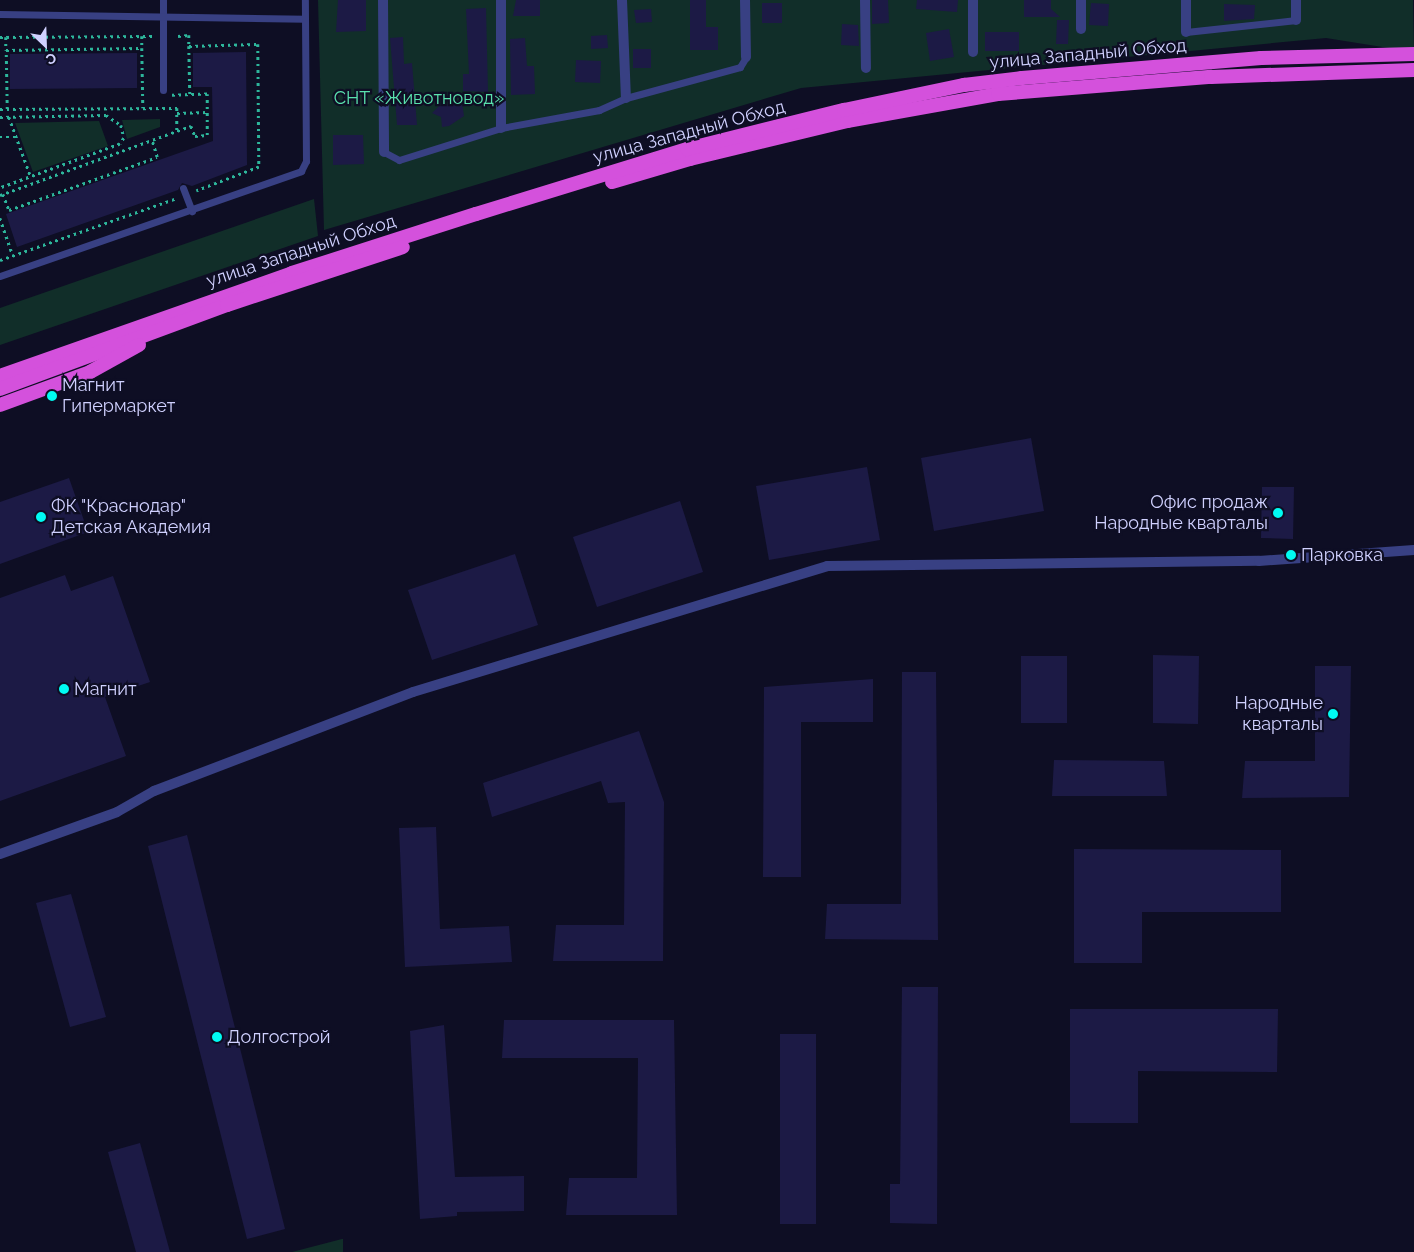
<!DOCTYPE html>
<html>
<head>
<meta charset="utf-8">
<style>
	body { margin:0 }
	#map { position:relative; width:1414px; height:1252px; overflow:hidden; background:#0e0e24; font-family:Raleway,sans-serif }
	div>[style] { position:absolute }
	.green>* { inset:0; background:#112e29 }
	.building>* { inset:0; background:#1c1a45 }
	.path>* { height:2.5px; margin-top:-1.25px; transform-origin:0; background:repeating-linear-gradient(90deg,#2db69b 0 2.5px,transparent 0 6.5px) }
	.service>* { height:7px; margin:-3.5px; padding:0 3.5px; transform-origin:3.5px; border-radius:3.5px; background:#384083 }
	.minor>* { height:10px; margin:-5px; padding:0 5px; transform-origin:5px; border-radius:5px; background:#384083 }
	.trunk>* { height:14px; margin:-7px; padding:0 7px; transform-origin:7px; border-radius:7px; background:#d451dc }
	.dots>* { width:14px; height:14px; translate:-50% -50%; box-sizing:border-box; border:2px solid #0e0e24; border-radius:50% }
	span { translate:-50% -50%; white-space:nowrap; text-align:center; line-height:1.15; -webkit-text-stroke:4.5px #0e0e24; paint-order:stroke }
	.street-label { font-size:18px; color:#d0d1ff }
	.park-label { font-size:18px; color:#5ae1ad }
	.poi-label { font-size:18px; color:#d0d1ff }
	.left { translate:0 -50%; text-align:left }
	.right { translate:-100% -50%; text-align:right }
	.north { position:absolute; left:20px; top:20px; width:50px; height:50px; -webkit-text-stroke:4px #0e0e24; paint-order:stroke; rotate:156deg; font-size:14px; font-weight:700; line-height:20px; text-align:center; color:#d0d1ff }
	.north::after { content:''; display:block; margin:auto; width:18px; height:22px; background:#d0d1ff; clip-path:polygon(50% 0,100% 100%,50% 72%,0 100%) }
</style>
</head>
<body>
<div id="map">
	<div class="green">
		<i style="clip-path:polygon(318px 0,1413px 0,1414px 52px,1326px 38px,801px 88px,324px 230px)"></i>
		<i style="clip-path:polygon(160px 119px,160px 127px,127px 139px,122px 120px)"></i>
		<i style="clip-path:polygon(99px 121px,108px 146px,33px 172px,15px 123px)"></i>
		<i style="clip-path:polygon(314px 199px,318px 236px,0 345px,0 308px)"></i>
		<i style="clip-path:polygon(343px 1239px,343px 1252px,292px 1252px,342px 1239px)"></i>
	</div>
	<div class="building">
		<i style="clip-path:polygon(338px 0,366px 0,366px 31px,336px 32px)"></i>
		<i style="clip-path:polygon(516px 0,540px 0,540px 16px,513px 16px)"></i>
		<i style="clip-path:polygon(690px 0,706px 0,706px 27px,718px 27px,718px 50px,690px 50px)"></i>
		<i style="clip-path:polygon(872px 0,888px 0,889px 23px,872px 24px)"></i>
		<i style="clip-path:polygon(917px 0,958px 0,957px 12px,916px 9px)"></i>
		<i style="clip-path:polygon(1024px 0,1051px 0,1051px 9px,1060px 17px,1024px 17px)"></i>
		<i style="clip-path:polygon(762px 3px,782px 3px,782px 23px,762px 23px)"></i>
		<i style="clip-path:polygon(1091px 3px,1109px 4px,1108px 26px,1089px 25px)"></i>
		<i style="clip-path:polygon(1224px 4px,1255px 5px,1254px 19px,1224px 21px)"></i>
		<i style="clip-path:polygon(486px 8px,488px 92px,463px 91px,463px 74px,469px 74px,466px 9px)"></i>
		<i style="clip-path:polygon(651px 9px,652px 22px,636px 23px,634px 10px)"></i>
		<i style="clip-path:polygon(1057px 20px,1069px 20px,1068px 44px,1056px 44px)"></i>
		<i style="clip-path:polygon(842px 24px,858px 25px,859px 46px,841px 45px)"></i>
		<i style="clip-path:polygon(949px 29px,954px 57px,930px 61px,926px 33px)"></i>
		<i style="clip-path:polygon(985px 32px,1019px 32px,1019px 51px,985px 51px)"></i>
		<i style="clip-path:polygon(607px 35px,608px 48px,591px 49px,591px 36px)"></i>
		<i style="clip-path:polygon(403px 37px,404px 64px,412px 63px,417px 125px,397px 125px,390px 38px)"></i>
		<i style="clip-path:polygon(525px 38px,527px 66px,534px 66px,535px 94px,511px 95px,510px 39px)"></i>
		<i style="clip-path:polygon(633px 49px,651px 49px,651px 68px,633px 68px)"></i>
		<i style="clip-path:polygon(246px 52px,247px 165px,192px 186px,182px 183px,178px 190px,17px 247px,6px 214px,213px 141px,212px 87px,193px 87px,193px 53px)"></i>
		<i style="clip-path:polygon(137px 53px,137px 88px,10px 89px,10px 54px)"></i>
		<i style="clip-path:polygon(576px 60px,601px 61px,600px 83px,575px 82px)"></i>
		<i style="clip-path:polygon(462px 102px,464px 116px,449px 126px,442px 127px,441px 117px,432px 113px,439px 106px)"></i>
		<i style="clip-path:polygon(333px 135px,363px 135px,364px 164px,333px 165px)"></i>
		<i style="clip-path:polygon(1031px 438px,1044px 511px,934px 531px,921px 458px)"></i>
		<i style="clip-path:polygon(867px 467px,880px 540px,769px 560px,756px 486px)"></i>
		<i style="clip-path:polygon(69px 478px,88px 532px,0 564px,0 502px)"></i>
		<i style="clip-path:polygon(1262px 487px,1294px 487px,1293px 539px,1261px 538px)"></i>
		<i style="clip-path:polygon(680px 501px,703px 572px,597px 607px,573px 537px)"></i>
		<i style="clip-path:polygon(515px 554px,538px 625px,432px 660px,408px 590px)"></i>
		<i style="clip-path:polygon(65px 575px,71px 591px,113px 576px,150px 682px,105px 697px,126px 756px,0 801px,0 598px)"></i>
		<i style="clip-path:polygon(1153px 655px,1199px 656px,1198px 724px,1153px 723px)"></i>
		<i style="clip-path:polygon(1021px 656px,1067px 656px,1067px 723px,1021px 723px)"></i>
		<i style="clip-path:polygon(1315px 666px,1351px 666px,1349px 797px,1242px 798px,1245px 761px,1315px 761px)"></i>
		<i style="clip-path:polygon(902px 672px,936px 672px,938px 940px,825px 939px,827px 904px,901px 904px)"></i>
		<i style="clip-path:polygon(873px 679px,873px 722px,801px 722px,801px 877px,763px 877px,764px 687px)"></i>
		<i style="clip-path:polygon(639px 731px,664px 802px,663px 961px,553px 961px,556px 925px,624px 925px,625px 802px,608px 803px,601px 781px,492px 817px,483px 783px)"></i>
		<i style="clip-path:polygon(1054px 760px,1164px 761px,1167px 796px,1052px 796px)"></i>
		<i style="clip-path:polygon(436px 827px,440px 929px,509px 926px,512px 962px,405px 967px,399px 828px)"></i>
		<i style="clip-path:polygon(187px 835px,285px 1229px,247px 1239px,148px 846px)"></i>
		<i style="clip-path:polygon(1074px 849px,1281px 850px,1281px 912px,1142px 912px,1142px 963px,1074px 963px)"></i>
		<i style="clip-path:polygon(71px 894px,106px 1017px,70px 1027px,36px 903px)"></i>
		<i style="clip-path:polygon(902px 987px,938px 987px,937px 1224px,890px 1223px,890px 1184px,900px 1184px)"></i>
		<i style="clip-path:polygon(1070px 1009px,1278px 1009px,1277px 1072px,1138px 1071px,1138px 1123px,1070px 1123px)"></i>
		<i style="clip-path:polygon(504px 1020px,674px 1020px,677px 1215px,566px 1215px,569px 1178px,637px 1178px,638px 1058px,502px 1058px)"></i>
		<i style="clip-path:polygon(444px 1025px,455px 1177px,524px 1176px,524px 1211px,457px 1212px,457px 1216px,420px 1219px,410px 1031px)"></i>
		<i style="clip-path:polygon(780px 1034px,816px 1034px,816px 1224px,780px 1224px)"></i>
		<i style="clip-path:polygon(140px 1143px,170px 1252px,136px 1252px,108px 1152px)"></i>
	</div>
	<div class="path">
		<i style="left:142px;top:36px;width:12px;rotate:90deg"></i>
		<i style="left:178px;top:36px;width:11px;rotate:-5deg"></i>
		<i style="left:189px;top:35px;width:11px;rotate:90deg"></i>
		<i style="left:189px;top:46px;width:69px;rotate:-1.7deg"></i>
		<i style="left:258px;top:44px;width:123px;rotate:89.5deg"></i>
		<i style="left:259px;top:167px;width:67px;rotate:159.1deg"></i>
		<i style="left:0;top:37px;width:153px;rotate:-0.4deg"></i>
		<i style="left:6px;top:37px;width:13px;rotate:90deg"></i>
		<i style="left:189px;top:46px;width:48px;rotate:88.8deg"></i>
		<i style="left:0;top:109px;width:177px;rotate:-0.3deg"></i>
		<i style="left:177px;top:108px;width:24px;rotate:90deg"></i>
		<i style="left:7px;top:109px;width:59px;rotate:-91deg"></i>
		<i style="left:6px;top:50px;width:136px;rotate:-0.8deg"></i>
		<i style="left:142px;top:48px;width:60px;rotate:89deg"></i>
		<i style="left:177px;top:113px;width:30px;rotate:-2deg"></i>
		<i style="left:0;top:117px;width:106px;rotate:-1.1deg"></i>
		<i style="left:106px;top:115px;width:18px;rotate:34deg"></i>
		<i style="left:121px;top:125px;width:13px;rotate:77deg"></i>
		<i style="left:124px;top:138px;width:7px;rotate:124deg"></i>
		<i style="left:120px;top:144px;width:128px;rotate:159.9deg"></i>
		<i style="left:9px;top:117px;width:64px;rotate:69.9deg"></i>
		<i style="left:0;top:137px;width:16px"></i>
		<i style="left:3px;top:194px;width:17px;rotate:69deg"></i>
		<i style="left:9px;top:210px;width:157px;rotate:-19.7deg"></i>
		<i style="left:157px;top:157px;width:17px;rotate:-107deg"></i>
		<i style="left:0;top:195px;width:203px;rotate:-19.9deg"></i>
		<i style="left:191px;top:126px;width:11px;rotate:68deg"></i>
		<i style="left:195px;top:136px;width:12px;rotate:-5deg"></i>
		<i style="left:207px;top:135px;width:41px;rotate:-90deg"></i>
		<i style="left:207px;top:94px;width:35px;rotate:178deg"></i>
		<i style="left:0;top:218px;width:39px;rotate:71deg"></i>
		<i style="left:0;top:260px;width:188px;rotate:-19.3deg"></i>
	</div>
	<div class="service">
		<i style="left:163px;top:0;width:90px;rotate:90deg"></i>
		<i style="left:0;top:14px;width:305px;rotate:0.9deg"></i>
		<i style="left:1186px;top:32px;width:111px;rotate:-6.2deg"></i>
		<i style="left:384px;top:152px;width:17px;rotate:28deg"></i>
		<i style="left:399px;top:160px;width:107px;rotate:-17.4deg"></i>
		<i style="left:501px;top:128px;width:100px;rotate:-10.4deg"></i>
		<i style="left:599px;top:110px;width:30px;rotate:-24deg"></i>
		<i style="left:626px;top:98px;width:118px;rotate:-15.2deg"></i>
		<i style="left:740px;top:67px;width:12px;rotate:-59deg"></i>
		<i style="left:183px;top:188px;width:25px;rotate:69deg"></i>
		<i style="left:0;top:276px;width:319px;rotate:-19.2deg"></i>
		<i style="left:301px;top:171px;width:11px;rotate:-63deg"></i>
		<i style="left:306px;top:161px;width:161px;rotate:-90.4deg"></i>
	</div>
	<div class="minor">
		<i style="left:383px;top:0;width:152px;rotate:89.6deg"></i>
		<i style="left:622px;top:0;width:98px;rotate:87.7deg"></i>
		<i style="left:745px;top:0;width:57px;rotate:89deg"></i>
		<i style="left:865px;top:0;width:68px;rotate:89.2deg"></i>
		<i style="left:973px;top:0;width:52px;rotate:90deg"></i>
		<i style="left:1296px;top:20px;width:20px;rotate:-90deg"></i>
		<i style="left:1081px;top:29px;width:29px;rotate:-90deg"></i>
		<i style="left:1186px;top:32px;width:32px;rotate:-90deg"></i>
		<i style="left:501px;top:128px;width:128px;rotate:-90deg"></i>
		<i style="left:0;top:854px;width:124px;rotate:-19.7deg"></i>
		<i style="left:117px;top:812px;width:43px;rotate:-29.6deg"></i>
		<i style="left:154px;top:791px;width:277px;rotate:-20.9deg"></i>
		<i style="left:413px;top:692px;width:433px;rotate:-16.9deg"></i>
		<i style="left:827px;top:566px;width:432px;rotate:-0.7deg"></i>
		<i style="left:1259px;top:561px;width:155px;rotate:-4.1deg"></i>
	</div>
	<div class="trunk">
		<i style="left:612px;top:182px;width:81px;rotate:-16.4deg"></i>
		<i style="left:690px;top:159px;width:162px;rotate:-13.6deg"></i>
		<i style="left:847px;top:121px;width:153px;rotate:-10.1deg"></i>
		<i style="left:998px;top:94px;width:214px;rotate:-4.6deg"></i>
		<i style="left:1211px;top:77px;width:203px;rotate:-2deg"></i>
		<i style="left:0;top:376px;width:310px;rotate:-19.4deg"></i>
		<i style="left:292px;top:273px;width:193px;rotate:-17.8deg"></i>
		<i style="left:476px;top:214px;width:221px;rotate:-17.1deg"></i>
		<i style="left:687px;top:149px;width:162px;rotate:-14deg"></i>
		<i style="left:844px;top:110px;width:123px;rotate:-11.8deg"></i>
		<i style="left:964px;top:85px;width:58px;rotate:-6.9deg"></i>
		<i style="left:1022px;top:78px;width:240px;rotate:-4.8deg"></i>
		<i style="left:1261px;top:58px;width:153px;rotate:-1.5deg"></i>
		<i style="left:0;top:389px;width:242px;rotate:-20.3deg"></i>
		<i style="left:227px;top:305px;width:185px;rotate:-18.2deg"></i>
		<i style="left:0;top:405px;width:96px;rotate:-20.1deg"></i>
		<i style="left:90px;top:372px;width:56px;rotate:-28.9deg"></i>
	</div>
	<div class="dots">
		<i style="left:52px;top:396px;background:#00fbf2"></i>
		<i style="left:1278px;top:513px;background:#00fbf2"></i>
		<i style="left:41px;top:517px;background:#00fbf2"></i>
		<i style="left:1291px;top:555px;background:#00fbf2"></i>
		<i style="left:64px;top:689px;background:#00fbf2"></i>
		<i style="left:1333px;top:714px;background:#00fbf2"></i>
		<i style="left:217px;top:1037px;background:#00fbf2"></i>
	</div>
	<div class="street-label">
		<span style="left:1088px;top:54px;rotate:-5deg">улица Западный Обход</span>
		<span style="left:689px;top:132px;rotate:-15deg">улица Западный Обход</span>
		<span style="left:301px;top:251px;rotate:-18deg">улица Западный Обход</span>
	</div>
	<div class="park-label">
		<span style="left:419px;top:98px">СНТ «Животновод»</span>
	</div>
	<div class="poi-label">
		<span class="left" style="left:62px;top:396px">Магнит<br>Гипермаркет</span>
		<span class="right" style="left:1268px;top:513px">Офис продаж<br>Народные кварталы</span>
		<span class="left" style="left:51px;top:517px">ФК "Краснодар"<br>Детская Академия</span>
		<span class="left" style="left:1301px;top:555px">Парковка</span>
		<span class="left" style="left:74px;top:689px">Магнит</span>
		<span class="right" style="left:1323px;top:714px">Народные<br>кварталы</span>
		<span class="left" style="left:227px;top:1037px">Долгострой</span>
	</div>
	<div class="north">С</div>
</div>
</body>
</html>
